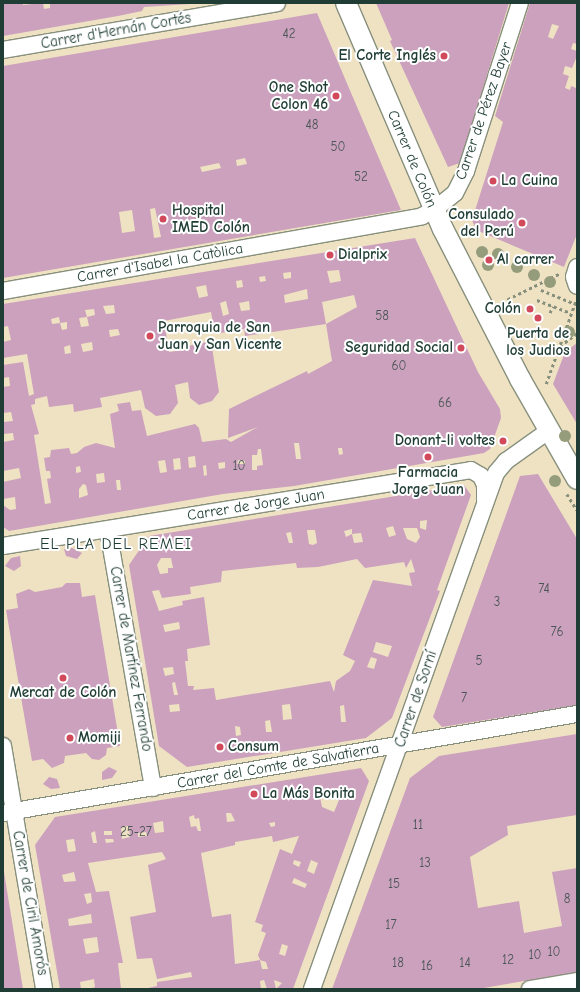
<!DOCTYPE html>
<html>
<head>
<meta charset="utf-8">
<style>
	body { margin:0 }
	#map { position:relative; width:580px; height:992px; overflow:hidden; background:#efe2c3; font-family:"Comic Neue",sans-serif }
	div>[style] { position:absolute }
	.building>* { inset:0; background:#cca1bd }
	.path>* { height:2.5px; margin-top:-1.25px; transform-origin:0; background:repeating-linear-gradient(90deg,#87907c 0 3px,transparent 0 6px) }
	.roads { filter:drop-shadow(1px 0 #87907c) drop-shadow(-1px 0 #87907c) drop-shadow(0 1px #87907c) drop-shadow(0 -1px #87907c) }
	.minor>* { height:16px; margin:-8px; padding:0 8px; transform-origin:8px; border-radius:8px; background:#fff }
	.major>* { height:20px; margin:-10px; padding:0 10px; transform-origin:10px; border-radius:10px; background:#fff }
	.trees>* { width:12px; height:12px; margin:-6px; border-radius:50%; background:#949c7c }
	.dots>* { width:11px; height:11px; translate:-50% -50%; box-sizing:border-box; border:2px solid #fff; border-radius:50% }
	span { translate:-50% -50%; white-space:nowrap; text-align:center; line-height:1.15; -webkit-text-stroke:4px #fff; paint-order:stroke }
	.number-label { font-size:13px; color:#4a5656 }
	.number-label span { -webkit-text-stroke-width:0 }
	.street-label { font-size:15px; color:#1f3d34 }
	.poi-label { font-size:15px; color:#1f3d34; font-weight:700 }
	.right { translate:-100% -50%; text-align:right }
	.left { translate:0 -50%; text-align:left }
	.neighbourhood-label { font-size:16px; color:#1f3d34; letter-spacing:1px }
	.frame { position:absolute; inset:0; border:4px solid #1f3d34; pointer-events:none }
</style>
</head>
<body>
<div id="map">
	<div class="building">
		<i style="clip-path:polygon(3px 3px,23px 3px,23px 5px,43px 3px,44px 9px,50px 8px,50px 3px,190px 4px,144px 7px,142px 11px,118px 16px,3px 36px)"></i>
		<i style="clip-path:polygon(376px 3px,509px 3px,460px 163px,448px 167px,390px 41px,392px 40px)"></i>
		<i style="clip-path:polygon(evenodd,530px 3px,577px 3px,577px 44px,573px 43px,571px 49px,577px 51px,577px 56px,572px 68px,565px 66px,563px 74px,569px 76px,565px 88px,570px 90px,571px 86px,576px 88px,577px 85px,577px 234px,564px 267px,476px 230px,472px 220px,503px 122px,495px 116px,530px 3px,552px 24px,559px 26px,553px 39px,548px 37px,552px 24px)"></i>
		<i style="clip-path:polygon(evenodd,317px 13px,401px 210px,3px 278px,3px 66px,317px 13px,245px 158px,247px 164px,237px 166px,236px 160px,245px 158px,317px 13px,219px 163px,221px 168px,202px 172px,200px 167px,219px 163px,317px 13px,155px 208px,161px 237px,154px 238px,150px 209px,155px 208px,317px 13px,132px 210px,135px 231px,122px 233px,119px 212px,132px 210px)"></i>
		<i style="clip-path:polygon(evenodd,415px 238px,478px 372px,500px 409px,501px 418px,490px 449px,484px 453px,294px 486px,223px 494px,9px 531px,3px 527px,3px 505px,10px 510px,16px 509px,15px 497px,3px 499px,3px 482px,21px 478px,19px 468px,3px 471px,3px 442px,14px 440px,13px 433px,3px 434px,3px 422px,13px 421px,11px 412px,3px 413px,3px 387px,10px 386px,9px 377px,3px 378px,3px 365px,23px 362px,29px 396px,34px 394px,27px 354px,3px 358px,3px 342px,11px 340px,8px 326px,3px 327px,3px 304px,415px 238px,339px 270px,341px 281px,330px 283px,327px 271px,339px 270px,415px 238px,291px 272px,291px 278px,284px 279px,283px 273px,291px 272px,415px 238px,265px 276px,266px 281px,260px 282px,259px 277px,265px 276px,415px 238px,242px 280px,243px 287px,237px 288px,236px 281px,242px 280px,415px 238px,206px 285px,208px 296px,199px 298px,196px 287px,206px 285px,415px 238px,307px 289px,308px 299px,285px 303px,284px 295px,307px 289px,415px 238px,354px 295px,357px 307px,326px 324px,322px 302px,354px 295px,415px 238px,226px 301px,229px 314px,223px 316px,220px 303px,226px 301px,415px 238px,249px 301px,250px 310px,241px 311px,239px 303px,249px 301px,415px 238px,114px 305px,115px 313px,106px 314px,103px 306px,114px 305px,415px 238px,94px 309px,95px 315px,87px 317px,89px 326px,81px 327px,79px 318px,87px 317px,85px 310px,94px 309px,415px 238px,211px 312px,215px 334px,244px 329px,245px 336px,326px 324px,332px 361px,308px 374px,307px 371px,229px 409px,228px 438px,258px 427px,231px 442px,226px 439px,202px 442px,199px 428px,195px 424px,147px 436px,141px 410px,132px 411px,130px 402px,117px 404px,119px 411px,110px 414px,115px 448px,96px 443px,84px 447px,77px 453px,71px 454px,69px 448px,51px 450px,50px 457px,44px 458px,46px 471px,50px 471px,51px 478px,47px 479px,51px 503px,45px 504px,34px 435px,39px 434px,31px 405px,35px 404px,35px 399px,47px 396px,49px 407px,73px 404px,74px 412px,102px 407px,100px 398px,141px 390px,145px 408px,156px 416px,170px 414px,178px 403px,175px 385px,188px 382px,190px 398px,199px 405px,212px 401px,219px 392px,211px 341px,183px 347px,183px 350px,169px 352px,164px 321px,211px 312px,415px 238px,59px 317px,60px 323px,67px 322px,67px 329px,62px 330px,60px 323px,52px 324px,51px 319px,59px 317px,415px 238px,118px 329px,120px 335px,110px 337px,109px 330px,118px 329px,415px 238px,92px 342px,93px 350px,83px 352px,81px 344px,92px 342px,415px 238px,70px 345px,71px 353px,65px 354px,64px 347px,70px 345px,415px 238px,294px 443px,299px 443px,301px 459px,296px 459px,294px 443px,415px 238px,338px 448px,342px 448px,343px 454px,339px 455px,338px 448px,415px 238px,258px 449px,261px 449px,263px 465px,257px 466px,257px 470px,252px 470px,252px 455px,257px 455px,258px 449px,415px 238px,195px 456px,196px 467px,189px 468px,188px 457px,195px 456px,415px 238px,180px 458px,181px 469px,174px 470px,173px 459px,180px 458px,415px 238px,165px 460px,167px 472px,160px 473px,158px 461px,165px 460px,415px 238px,238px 460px,245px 461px,245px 464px,237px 464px,238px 460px,415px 238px,225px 462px,225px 468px,219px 469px,218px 463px,225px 462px,415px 238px,206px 465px,207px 475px,204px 476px,203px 466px,206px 465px,415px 238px,80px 466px,81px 472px,76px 473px,76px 467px,80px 466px,415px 238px,104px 473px,105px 482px,97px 483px,96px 474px,104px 473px,415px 238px,116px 480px,120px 480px,121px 490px,117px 490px,116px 480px,415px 238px,83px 484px,86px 485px,88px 495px,79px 498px,79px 489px,83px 484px)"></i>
		<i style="clip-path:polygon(577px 343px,577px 424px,553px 384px,565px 352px)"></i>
		<i style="clip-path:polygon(538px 474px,577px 539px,577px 705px,442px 727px,433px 717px,520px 476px)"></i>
		<i style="clip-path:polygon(evenodd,464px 485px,471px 495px,437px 590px,440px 591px,392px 718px,366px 738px,187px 767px,159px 746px,129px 565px,149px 536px,464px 485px,427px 520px,426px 530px,420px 528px,420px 521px,427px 520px,464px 485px,393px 526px,396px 535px,389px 537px,386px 528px,393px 526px,464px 485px,403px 528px,417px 528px,420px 537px,416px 543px,407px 539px,403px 528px,464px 485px,352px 529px,352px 534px,361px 533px,363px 542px,354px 543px,352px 534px,346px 537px,344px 531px,352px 529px,464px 485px,307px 530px,315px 530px,317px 543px,313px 545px,309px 544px,307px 530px,464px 485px,291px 532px,293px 543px,289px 543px,286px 533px,291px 532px,464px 485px,161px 558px,171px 558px,173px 568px,168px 568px,168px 573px,160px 574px,157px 565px,161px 558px,464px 485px,357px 559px,365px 568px,404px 562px,406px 568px,411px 559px,415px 572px,409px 573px,412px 586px,373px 580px,343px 655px,355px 661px,350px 671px,336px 681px,334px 692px,330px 681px,216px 700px,214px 688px,193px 690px,194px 686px,188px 686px,185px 661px,188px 661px,187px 649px,210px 645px,204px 597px,182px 601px,183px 605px,159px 611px,152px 591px,159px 590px,162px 598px,191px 594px,190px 587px,221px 582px,222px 571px,296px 563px,297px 568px,318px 567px,357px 559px,464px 485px,179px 622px,180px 629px,165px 632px,163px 625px,179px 622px,464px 485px,376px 642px,392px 646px,388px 657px,373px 652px,376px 642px,464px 485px,371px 657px,377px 659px,374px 669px,367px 667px,371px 657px,464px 485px,173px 667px,174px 674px,165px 676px,163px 668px,173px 667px,464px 485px,175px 682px,178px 695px,174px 695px,172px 683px,175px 682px,464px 485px,179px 704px,180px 711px,170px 712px,169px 705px,179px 704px,464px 485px,290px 704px,292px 719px,283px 720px,282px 705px,290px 704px,464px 485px,344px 705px,346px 722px,341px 722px,340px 706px,344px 705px,464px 485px,270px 720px,272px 732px,266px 732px,265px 721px,270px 720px,464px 485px,235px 726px,240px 727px,241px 735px,236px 736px,235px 726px)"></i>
		<i style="clip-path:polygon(72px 548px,82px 553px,77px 559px,66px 556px,64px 549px)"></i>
		<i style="clip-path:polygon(20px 556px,21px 566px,14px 571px,5px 566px,11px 558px)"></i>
		<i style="clip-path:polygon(66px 583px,80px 583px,82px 597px,95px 595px,120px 746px,107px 748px,106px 755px,99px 760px,92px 759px,86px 753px,65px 756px,64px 763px,52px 768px,43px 759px,32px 761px,6px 610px,18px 608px,16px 594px,29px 589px,35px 592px,62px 587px)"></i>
		<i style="clip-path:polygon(577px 734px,577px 815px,507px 826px,508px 835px,470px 857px,478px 908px,519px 901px,524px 933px,562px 926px,552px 872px,577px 868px,577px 972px,478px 989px,332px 989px,410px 778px,439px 756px)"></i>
		<i style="clip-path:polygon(109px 767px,117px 771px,112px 778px,102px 780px,102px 772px)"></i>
		<i style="clip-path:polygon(evenodd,361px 768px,369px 781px,293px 989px,267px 989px,264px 980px,260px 981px,261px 989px,144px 989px,157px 986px,157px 982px,192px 977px,191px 972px,157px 979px,152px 958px,137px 959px,130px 917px,156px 912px,148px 865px,166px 859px,162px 852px,88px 863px,96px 892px,109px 891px,123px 963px,118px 963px,121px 989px,90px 989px,95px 987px,94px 979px,80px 982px,81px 989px,60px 989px,35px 845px,55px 817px,361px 768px,334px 795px,339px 800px,334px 812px,322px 807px,320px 797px,334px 795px,361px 768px,226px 813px,231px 813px,235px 821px,227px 822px,226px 813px,361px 768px,194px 815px,195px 819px,199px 818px,201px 831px,198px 831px,196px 826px,191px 827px,189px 817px,194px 815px,361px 768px,163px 821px,164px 832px,155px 833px,153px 823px,163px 821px,361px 768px,275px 822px,275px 826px,271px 827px,269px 823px,275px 822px,361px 768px,129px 826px,130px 837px,122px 839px,121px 827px,129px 826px,361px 768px,95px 831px,97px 843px,93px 843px,91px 833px,95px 831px,361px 768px,104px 831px,112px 831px,112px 835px,104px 835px,104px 831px,361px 768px,146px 832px,147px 836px,138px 837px,138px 833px,146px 832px,361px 768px,272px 836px,273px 842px,299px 836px,292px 854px,280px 849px,255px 922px,263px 925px,261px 931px,266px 933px,258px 955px,260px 960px,235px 964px,231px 914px,212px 917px,201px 853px,235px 845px,235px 842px,272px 836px,361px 768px,74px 839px,76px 851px,68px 852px,66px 840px,74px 839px,361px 768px,105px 839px,113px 839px,114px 842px,106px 843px,105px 839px,361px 768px,294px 860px,301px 862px,299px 867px,293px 864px,294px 860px,361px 768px,311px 860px,318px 863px,314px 874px,307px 871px,311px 860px,361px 768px,74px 872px,76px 881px,64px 882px,62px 875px,74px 872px,361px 768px,294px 878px,307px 884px,305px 888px,292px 883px,294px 878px,361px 768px,91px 893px,92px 902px,87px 904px,84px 894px,91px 893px,361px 768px,91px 914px,92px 923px,69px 926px,68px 919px,91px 914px,361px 768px,97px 937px,99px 952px,86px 954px,83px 939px,97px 937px,361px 768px,282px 944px,288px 946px,285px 956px,279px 954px,282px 944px,361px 768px,260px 960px,266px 962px,268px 969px,262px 969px,260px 960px,361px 768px,274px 980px,282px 983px,276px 989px,274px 980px)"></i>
		<i style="clip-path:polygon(49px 777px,57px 779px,60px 788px,51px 789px,43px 784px)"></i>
		<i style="clip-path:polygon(3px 872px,4px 872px,23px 989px,3px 989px)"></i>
	</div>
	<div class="path">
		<i style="left:541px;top:290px;width:37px;rotate:22deg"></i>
		<i style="left:537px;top:300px;width:36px;rotate:21deg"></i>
		<i style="left:502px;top:302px;width:64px;rotate:-26.2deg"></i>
		<i style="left:550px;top:313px;width:7px;rotate:-74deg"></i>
		<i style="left:560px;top:346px;width:21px;rotate:-37deg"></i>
		<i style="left:546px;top:384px;width:89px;rotate:-70.3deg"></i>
		<i style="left:567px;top:494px;width:19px;rotate:58deg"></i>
	</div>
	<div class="roads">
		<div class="minor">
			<i style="left:3px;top:50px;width:278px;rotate:-9.7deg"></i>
			<i style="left:577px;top:267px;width:10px;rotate:107deg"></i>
			<i style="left:574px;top:277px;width:9px;rotate:72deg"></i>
			<i style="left:3px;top:291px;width:426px;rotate:-10.1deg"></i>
			<i style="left:422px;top:216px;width:13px;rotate:-27deg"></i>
			<i style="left:434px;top:210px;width:27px;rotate:-39deg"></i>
			<i style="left:455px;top:193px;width:25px;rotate:-63deg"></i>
			<i style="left:466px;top:171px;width:176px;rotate:-72.2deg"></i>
			<i style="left:108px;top:530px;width:262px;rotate:80.1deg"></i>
			<i style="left:3px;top:546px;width:474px;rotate:-9.2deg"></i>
			<i style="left:471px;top:470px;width:12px;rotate:31deg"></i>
			<i style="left:481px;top:476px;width:10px;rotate:66deg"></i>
			<i style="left:485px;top:485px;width:15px;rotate:90deg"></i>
			<i style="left:3px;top:746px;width:246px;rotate:80.4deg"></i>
			<i style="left:3px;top:813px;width:582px;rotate:-9.79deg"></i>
			<i style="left:312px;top:989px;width:548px;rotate:-70.37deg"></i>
			<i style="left:496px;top:473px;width:16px;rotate:-50deg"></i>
			<i style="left:506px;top:461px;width:52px;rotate:-35.5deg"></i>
			<i style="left:530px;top:989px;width:48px;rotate:-9.7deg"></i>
		</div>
		<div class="major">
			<i style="left:346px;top:3px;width:246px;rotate:66.8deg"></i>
			<i style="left:443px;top:229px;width:169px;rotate:62.8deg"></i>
			<i style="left:520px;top:379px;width:115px;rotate:60.3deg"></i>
		</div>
	</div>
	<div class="trees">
		<i style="left:482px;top:252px"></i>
		<i style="left:498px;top:254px"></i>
		<i style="left:488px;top:265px"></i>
		<i style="left:517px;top:267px"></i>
		<i style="left:534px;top:275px"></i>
		<i style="left:550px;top:282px"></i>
		<i style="left:569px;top:332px"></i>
		<i style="left:565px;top:436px"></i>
		<i style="left:555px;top:481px"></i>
	</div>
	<div class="dots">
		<i style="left:444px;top:56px;background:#d1495b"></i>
		<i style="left:336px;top:96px;background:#d1495b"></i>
		<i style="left:493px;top:181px;background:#d1495b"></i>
		<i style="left:163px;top:219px;background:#d1495b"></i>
		<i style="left:522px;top:223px;background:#d1495b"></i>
		<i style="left:330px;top:255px;background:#d1495b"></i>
		<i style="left:489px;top:260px;background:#d1495b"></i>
		<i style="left:530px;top:309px;background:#d1495b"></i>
		<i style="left:538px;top:318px;background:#d1495b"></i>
		<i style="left:150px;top:336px;background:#d1495b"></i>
		<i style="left:461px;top:348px;background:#d1495b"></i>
		<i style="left:503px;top:441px;background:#d1495b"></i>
		<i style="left:428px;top:457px;background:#d1495b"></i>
		<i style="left:63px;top:678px;background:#d1495b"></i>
		<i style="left:70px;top:738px;background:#d1495b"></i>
		<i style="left:220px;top:747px;background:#d1495b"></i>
		<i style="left:254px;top:794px;background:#d1495b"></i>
	</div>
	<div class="number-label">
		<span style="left:289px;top:34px">42</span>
		<span style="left:312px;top:125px">48</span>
		<span style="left:338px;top:147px">50</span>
		<span style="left:361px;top:177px">52</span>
		<span style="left:382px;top:316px">58</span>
		<span style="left:399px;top:366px">60</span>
		<span style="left:445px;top:403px">66</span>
		<span style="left:239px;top:466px">10</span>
		<span style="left:544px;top:589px">74</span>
		<span style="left:497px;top:602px">3</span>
		<span style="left:557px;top:632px">76</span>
		<span style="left:479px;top:661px">5</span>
		<span style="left:464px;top:698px">7</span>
		<span style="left:418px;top:825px">11</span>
		<span style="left:136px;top:832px">25-27</span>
		<span style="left:425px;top:863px">13</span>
		<span style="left:394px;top:884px">15</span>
		<span style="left:567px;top:899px">8</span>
		<span style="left:391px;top:925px">17</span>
		<span style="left:554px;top:952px">10</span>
		<span style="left:535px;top:955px">10</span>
		<span style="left:508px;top:960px">12</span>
		<span style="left:398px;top:963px">18</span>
		<span style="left:465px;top:963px">14</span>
		<span style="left:427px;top:966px">16</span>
	</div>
	<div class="street-label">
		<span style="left:116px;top:31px;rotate:-10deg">Carrer d'Hernán Cortés</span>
		<span style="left:484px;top:111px;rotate:-71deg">Carrer de Pérez Bayer</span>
		<span style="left:412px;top:159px;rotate:67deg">Carrer de Colón</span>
		<span style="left:160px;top:263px;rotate:-10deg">Carrer d'Isabel la Catòlica</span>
		<span style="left:256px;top:505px;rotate:-9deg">Carrer de Jorge Juan</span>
		<span style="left:131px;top:659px;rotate:80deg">Carrer de Martínez Ferrando</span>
		<span style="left:416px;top:699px;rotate:-71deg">Carrer de Sorní</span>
		<span style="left:278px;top:766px;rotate:-10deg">Carrer del Comte de Salvatierra</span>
		<span style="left:30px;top:903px;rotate:80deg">Carrer de Ciril Amorós</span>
	</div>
	<div class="poi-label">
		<span class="right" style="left:436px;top:56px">El Corte Inglés</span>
		<span class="right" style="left:328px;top:96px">One Shot<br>Colon 46</span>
		<span class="left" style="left:501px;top:181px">La Cuina</span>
		<span class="left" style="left:172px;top:219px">Hospital<br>IMED Colón</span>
		<span class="right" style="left:514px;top:223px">Consulado<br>del Perú</span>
		<span class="left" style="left:338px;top:255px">Dialprix</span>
		<span class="left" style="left:497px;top:260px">Al carrer</span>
		<span class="right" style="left:521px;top:309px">Colón</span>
		<span class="left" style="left:158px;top:336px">Parroquia de San<br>Juan y San Vicente</span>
		<span style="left:538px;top:342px">Puerta de<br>los Judios</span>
		<span class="right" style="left:453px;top:348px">Seguridad Social</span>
		<span class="right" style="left:495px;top:441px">Donant-li voltes</span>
		<span style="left:428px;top:481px">Farmacia<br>Jorge Juan</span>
		<span style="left:63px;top:693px">Mercat de Colón</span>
		<span class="left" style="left:78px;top:738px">Momiji</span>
		<span class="left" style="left:228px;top:747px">Consum</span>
		<span class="left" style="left:262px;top:794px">La Más Bonita</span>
	</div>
	<div class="neighbourhood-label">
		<span style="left:116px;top:544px">EL PLA DEL REMEI</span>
	</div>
	<div class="frame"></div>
</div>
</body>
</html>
